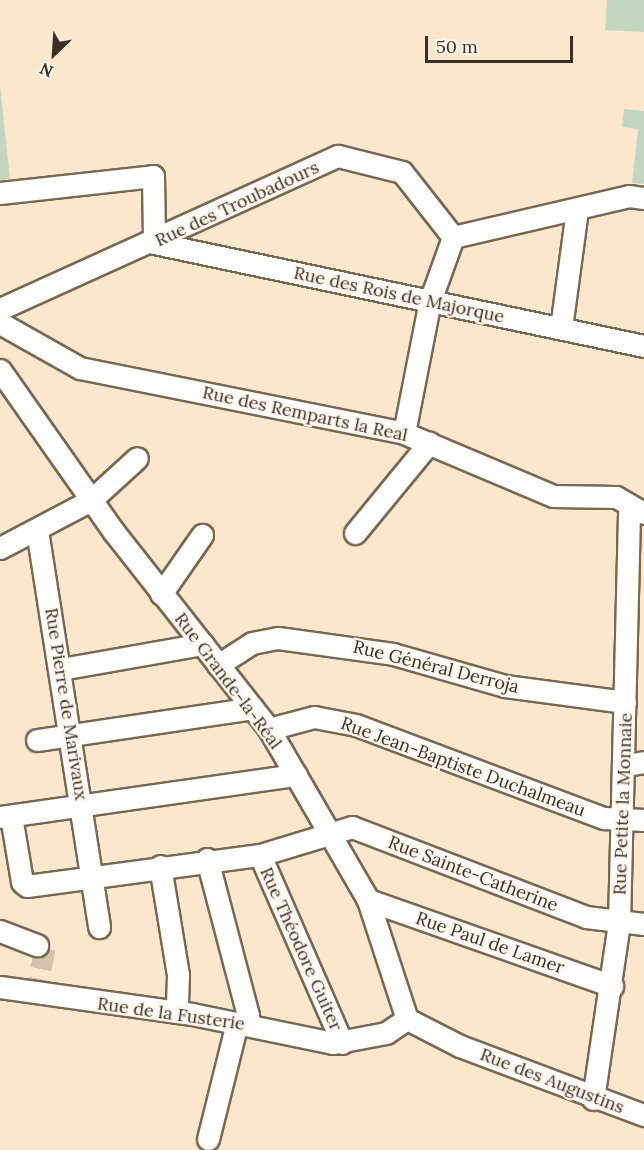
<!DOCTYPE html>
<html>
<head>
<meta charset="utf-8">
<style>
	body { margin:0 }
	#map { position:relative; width:644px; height:1150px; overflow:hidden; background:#fae7cc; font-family:Lora,serif }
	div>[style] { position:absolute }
	.green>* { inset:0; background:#c3d7c0 }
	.minor-tunnel>* { height:21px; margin-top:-10.5px; transform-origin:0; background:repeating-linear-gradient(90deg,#d3c3ab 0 21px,transparent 0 31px) }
	.roads { filter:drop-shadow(2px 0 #786850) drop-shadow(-2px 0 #786850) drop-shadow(0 2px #786850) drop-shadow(0 -2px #786850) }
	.minor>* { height:21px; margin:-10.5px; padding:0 10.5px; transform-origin:10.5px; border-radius:10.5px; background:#fff }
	span { translate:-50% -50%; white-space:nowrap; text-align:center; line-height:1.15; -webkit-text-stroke:4.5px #fef6eb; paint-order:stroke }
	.street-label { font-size:18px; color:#383127 }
	.north { position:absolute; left:24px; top:24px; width:60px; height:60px; -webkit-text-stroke:4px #fef6eb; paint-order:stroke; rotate:205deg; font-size:16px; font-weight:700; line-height:24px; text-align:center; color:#383127 }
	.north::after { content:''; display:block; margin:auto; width:21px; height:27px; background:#383127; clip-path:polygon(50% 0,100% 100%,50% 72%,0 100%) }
	.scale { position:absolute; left:425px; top:36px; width:148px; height:27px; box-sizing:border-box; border:3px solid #383127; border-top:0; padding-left:8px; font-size:18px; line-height:21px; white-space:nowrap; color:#383127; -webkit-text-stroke:4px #fef6eb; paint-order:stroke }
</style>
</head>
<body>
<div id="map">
	<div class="green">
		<i style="clip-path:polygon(607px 0,644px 0,644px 32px,605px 30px)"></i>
		<i style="clip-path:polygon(0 85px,10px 179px,0 180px)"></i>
		<i style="clip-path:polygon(624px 109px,644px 111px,644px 184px,632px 183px,638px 129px,622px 127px)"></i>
	</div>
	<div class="minor-tunnel">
		<i style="left:37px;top:945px;width:9px;rotate:21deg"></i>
		<i style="left:45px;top:948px;width:36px;rotate:101deg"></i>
	</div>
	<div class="roads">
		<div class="minor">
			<i style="left:0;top:193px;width:154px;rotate:-6.3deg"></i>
			<i style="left:153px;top:176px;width:67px;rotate:89.1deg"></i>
			<i style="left:154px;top:243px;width:501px;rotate:11.87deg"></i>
			<i style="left:453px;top:237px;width:181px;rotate:-13.1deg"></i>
			<i style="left:629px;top:196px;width:15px;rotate:8deg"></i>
			<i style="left:0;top:309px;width:371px;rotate:-24.4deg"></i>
			<i style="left:338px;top:156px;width:66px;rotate:14deg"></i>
			<i style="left:402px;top:172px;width:83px;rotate:51.9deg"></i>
			<i style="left:0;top:323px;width:92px;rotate:29.4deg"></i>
			<i style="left:80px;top:368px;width:330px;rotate:11.3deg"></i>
			<i style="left:404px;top:433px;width:162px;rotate:22.9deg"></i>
			<i style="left:553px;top:496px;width:63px;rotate:0.9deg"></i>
			<i style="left:616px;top:497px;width:32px;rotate:30deg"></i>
			<i style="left:561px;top:328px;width:119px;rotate:-82.3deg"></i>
			<i style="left:0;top:370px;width:198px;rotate:54.9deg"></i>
			<i style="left:114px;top:532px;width:251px;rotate:51.8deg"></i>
			<i style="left:269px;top:729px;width:198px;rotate:59.9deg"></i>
			<i style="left:368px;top:900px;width:125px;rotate:71.9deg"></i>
			<i style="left:404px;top:433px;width:135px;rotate:-78.9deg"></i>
			<i style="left:430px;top:301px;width:68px;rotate:-70.2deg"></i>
			<i style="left:37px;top:530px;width:402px;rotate:81.1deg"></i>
			<i style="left:355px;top:533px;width:117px;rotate:-50.6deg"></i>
			<i style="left:0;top:548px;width:103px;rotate:-27.8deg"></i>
			<i style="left:91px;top:500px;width:62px;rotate:-42.4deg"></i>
			<i style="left:161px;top:594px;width:72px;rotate:-55.2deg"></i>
			<i style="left:218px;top:665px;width:40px;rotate:-32.9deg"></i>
			<i style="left:252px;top:643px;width:26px;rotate:-11deg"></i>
			<i style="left:278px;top:638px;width:116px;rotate:7.9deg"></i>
			<i style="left:393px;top:654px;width:116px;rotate:15.9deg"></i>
			<i style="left:505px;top:686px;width:121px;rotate:7.6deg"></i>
			<i style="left:61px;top:669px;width:144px;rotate:-10deg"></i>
			<i style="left:269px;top:729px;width:47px;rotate:-14.9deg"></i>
			<i style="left:314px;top:717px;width:43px;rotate:10.8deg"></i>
			<i style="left:356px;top:725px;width:265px;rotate:20.6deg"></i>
			<i style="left:604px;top:818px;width:40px;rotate:2.9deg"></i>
			<i style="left:37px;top:740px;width:218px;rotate:-8.4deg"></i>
			<i style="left:626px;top:765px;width:18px;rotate:-9deg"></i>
			<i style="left:11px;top:816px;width:67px;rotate:80.5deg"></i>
			<i style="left:22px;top:882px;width:6px;rotate:39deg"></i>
			<i style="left:27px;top:886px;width:235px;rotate:-7.6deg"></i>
			<i style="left:260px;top:855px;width:96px;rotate:-16.9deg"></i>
			<i style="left:352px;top:827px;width:251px;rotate:21deg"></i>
			<i style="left:586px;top:917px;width:58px;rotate:6.9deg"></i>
			<i style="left:0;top:817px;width:299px;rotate:-8.1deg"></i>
			<i style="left:260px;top:855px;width:205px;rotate:66.4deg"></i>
			<i style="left:207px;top:859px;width:161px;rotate:75.3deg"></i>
			<i style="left:248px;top:1015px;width:10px;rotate:101deg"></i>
			<i style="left:160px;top:866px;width:110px;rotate:80.6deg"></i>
			<i style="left:178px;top:975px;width:37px;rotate:92deg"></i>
			<i style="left:368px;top:900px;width:259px;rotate:19.4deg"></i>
			<i style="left:0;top:931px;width:40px;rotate:21deg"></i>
			<i style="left:0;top:987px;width:194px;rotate:8deg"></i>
			<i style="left:192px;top:1014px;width:144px;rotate:11.6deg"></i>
			<i style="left:333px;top:1043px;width:54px;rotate:-10.7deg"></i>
			<i style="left:386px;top:1033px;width:25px;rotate:-34deg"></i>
			<i style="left:407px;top:1019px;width:59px;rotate:27deg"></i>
			<i style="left:460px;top:1046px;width:197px;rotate:20.6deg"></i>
			<i style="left:593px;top:1099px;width:178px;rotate:-81.6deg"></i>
			<i style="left:619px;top:923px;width:417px;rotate:-88.6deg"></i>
			<i style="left:208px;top:1139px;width:120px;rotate:-76deg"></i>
		</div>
	</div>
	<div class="street-label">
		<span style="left:237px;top:204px;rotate:-25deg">Rue des Troubadours</span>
		<span style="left:399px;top:295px;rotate:12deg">Rue des Rois de Majorque</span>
		<span style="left:305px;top:414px;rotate:12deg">Rue des Remparts la Real</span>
		<span style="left:436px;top:667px;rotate:14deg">Rue Général Derroja</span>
		<span style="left:228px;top:681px;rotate:53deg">Rue Grande-la-Réal</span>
		<span style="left:66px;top:704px;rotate:81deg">Rue Pierre de Marivaux</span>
		<span style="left:463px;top:767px;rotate:20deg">Rue Jean-Baptiste Duchalmeau</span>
		<span style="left:623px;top:804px;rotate:-88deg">Rue Petite la Monnaie</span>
		<span style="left:473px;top:874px;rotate:21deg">Rue Sainte-Catherine</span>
		<span style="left:490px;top:943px;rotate:19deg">Rue Paul de Lamer</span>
		<span style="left:301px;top:949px;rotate:66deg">Rue Théodore Guiter</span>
		<span style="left:171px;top:1014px;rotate:8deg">Rue de la Fusterie</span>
		<span style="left:552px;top:1081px;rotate:21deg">Rue des Augustins</span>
	</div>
	<div class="north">N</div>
	<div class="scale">50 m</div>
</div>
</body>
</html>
